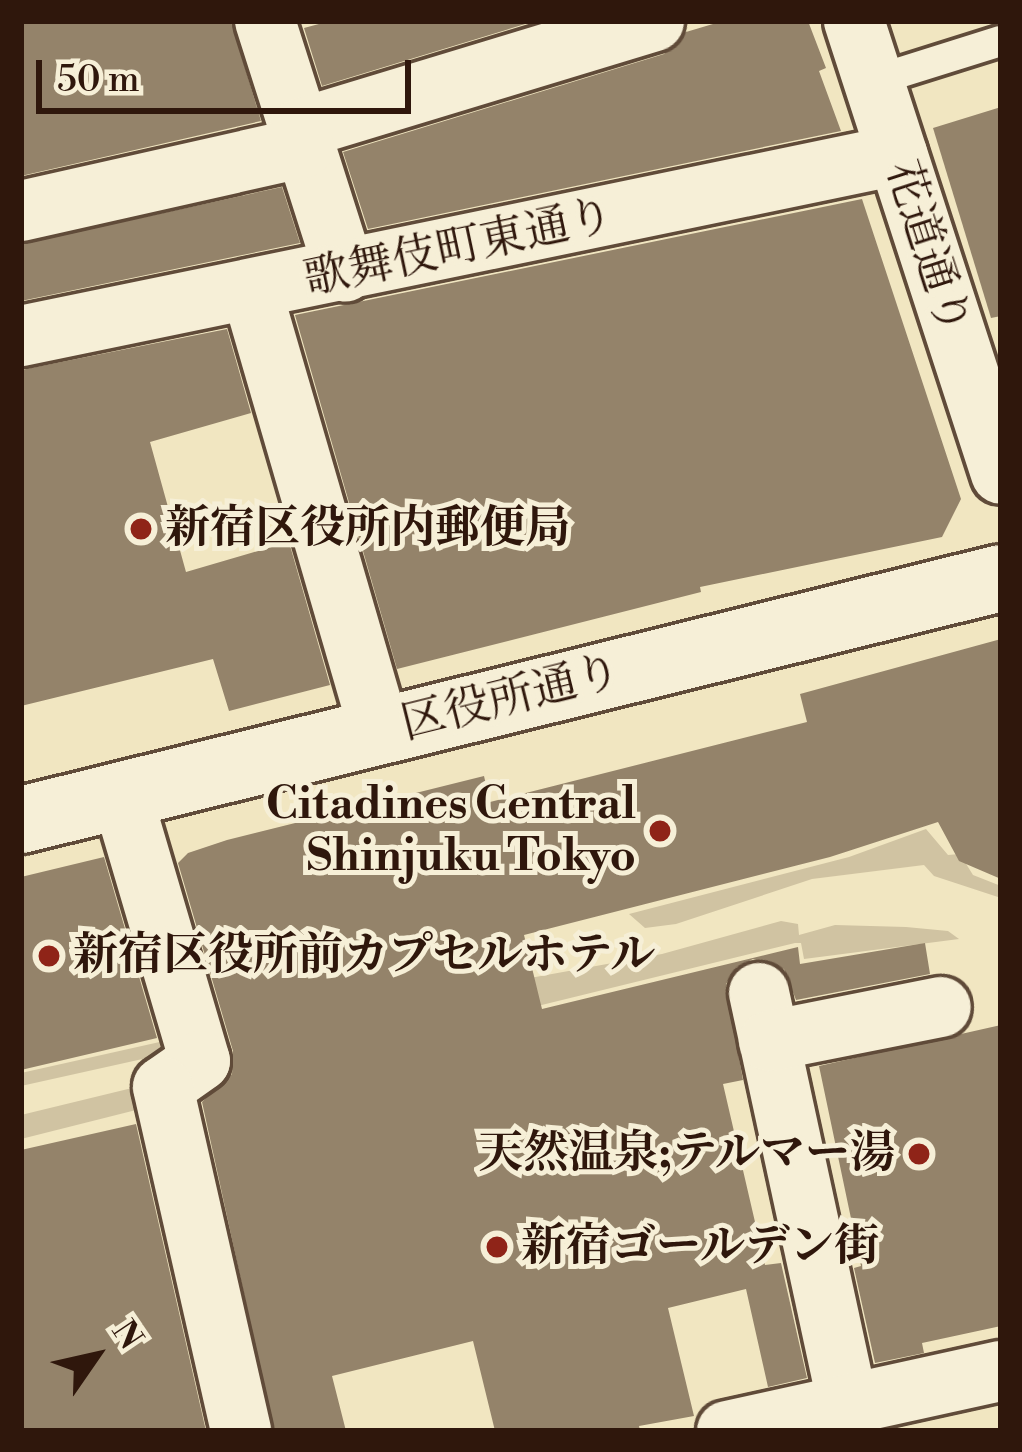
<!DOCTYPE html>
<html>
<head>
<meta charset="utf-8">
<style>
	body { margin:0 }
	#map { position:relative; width:1022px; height:1452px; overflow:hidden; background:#f1e6c1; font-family:"Libre Bodoni","Noto Serif JP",serif }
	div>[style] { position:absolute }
	.green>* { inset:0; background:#d0c3a2 }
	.building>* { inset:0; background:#94836a }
	.roads { filter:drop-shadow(3px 0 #604b39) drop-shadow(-3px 0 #604b39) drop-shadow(0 3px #604b39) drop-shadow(0 -3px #604b39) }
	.lane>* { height:30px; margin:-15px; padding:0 15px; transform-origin:15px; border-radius:15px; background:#f6efd7 }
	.street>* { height:60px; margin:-30px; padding:0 30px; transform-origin:30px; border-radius:30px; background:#f6efd7 }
	.secondary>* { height:66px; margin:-33px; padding:0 33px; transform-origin:33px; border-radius:33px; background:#f6efd7 }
	.dots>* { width:33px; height:33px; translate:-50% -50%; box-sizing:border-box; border:6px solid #f6efd7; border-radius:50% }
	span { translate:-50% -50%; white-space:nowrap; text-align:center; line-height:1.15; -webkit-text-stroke:10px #f6efd7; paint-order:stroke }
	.street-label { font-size:45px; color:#2f170c }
	.poi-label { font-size:45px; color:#2f170c; font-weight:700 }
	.left { translate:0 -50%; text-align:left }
	.right { translate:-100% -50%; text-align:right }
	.frame { position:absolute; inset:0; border:24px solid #2f170c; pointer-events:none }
	.north { position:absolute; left:36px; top:1296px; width:120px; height:120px; -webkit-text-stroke:9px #f6efd7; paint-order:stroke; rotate:56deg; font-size:33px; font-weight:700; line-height:48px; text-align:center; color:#2f170c }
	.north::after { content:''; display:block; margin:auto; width:42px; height:54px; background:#2f170c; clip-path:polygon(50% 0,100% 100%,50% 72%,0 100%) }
	.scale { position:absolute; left:36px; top:60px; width:375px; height:54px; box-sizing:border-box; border:6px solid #2f170c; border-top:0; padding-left:15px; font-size:36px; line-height:42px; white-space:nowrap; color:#2f170c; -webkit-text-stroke:9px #f6efd7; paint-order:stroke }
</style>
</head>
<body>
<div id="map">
	<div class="green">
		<i style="clip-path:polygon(926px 829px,948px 855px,960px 854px,973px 875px,1001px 886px,1001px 898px,934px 876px,924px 865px,812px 879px,676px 924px,645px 928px,629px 914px,849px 857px)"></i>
		<i style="clip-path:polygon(781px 921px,798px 924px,799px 935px,835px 925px,906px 927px,948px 931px,959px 939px,804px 959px,801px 943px,795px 943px,293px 1066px,530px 978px,662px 954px)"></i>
		<i style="clip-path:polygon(182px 1037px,174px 1052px,21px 1086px,21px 1073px)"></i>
		<i style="clip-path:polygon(128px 1089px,136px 1089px,152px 1106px,21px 1139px,21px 1115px)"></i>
	</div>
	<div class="building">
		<i style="clip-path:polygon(21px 21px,231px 21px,261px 121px,21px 176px)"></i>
		<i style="clip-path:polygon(330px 21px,535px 21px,322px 86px,304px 28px)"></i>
		<i style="clip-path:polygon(723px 21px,808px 21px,826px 68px,819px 71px,841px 131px,368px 229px,343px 152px,664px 54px,686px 32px)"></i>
		<i style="clip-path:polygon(1001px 107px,1001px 316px,991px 318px,933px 128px)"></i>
		<i style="clip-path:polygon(282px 187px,300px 243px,21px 301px,21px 244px)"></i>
		<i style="clip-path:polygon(862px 199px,961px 499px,942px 537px,700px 587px,701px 592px,397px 669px,295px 315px)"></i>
		<i style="clip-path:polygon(227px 329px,251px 413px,150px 442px,186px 572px,289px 542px,330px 685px,229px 711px,213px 659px,21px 706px,21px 370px)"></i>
		<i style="clip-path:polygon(1001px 639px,1001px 879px,959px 861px,938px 822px,830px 857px,524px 935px,542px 1009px,798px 947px,800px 964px,925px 943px,930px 974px,796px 1000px,784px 969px,753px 959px,737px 967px,726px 984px,743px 1080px,723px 1084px,765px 1265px,781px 1263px,807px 1378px,768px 1387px,746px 1289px,668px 1308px,694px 1416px,639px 1426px,640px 1431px,495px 1431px,473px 1341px,332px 1376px,346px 1431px,274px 1431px,202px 1102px,232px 1074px,233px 1051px,178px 863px,188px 853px,227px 840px,484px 776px,490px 802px,807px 722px,800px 694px)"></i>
		<i style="clip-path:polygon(104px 857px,157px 1038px,21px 1070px,21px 877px)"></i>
		<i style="clip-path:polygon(1001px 1025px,1001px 1326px,922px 1343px,924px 1353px,875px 1363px,854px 1268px,861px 1266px,819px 1066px)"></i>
		<i style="clip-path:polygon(136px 1124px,206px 1431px,21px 1431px,21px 1150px)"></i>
	</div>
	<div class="roads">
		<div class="lane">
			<i style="left:873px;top:81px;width:134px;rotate:-17.4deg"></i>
		</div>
		<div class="street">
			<i style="left:265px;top:21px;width:263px;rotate:72.3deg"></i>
			<i style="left:854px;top:21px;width:476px;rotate:72deg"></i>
			<i style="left:299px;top:129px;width:371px;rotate:-16.9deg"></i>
			<i style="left:21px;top:211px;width:290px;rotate:-12.7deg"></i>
			<i style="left:252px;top:292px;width:456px;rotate:73.8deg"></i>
			<i style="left:21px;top:336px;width:895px;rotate:-11.67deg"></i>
			<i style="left:122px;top:796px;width:276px;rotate:73.6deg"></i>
			<i style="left:200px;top:1061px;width:45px;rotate:144.9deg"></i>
			<i style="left:163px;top:1087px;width:353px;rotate:77.2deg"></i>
			<i style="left:759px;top:993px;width:420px;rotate:77.8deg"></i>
			<i style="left:769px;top:1041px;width:175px;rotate:-11.2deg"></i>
			<i style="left:727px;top:1431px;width:280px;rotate:-12.4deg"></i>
		</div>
		<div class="secondary">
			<i style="left:21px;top:820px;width:1009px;rotate:-13.87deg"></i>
		</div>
	</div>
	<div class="dots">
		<i style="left:141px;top:529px;background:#8f2418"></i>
		<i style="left:660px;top:831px;background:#8f2418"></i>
		<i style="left:49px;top:956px;background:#8f2418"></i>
		<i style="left:919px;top:1154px;background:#8f2418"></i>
		<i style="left:497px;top:1247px;background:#8f2418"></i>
	</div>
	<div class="street-label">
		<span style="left:459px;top:248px;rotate:-12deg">歌舞伎町東通り</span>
		<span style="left:927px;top:248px;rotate:72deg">花道通り</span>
		<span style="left:511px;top:698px;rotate:-14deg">区役所通り</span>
	</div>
	<div class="poi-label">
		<span class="left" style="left:165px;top:529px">新宿区役所内郵便局</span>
		<span class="right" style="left:636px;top:831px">Citadines Central<br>Shinjuku Tokyo</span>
		<span class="left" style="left:73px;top:956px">新宿区役所前カプセルホテル</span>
		<span class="right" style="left:895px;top:1154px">天然温泉;テルマー湯</span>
		<span class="left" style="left:521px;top:1247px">新宿ゴールデン街</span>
	</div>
	<div class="frame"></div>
	<div class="north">N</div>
	<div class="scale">50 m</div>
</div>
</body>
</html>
